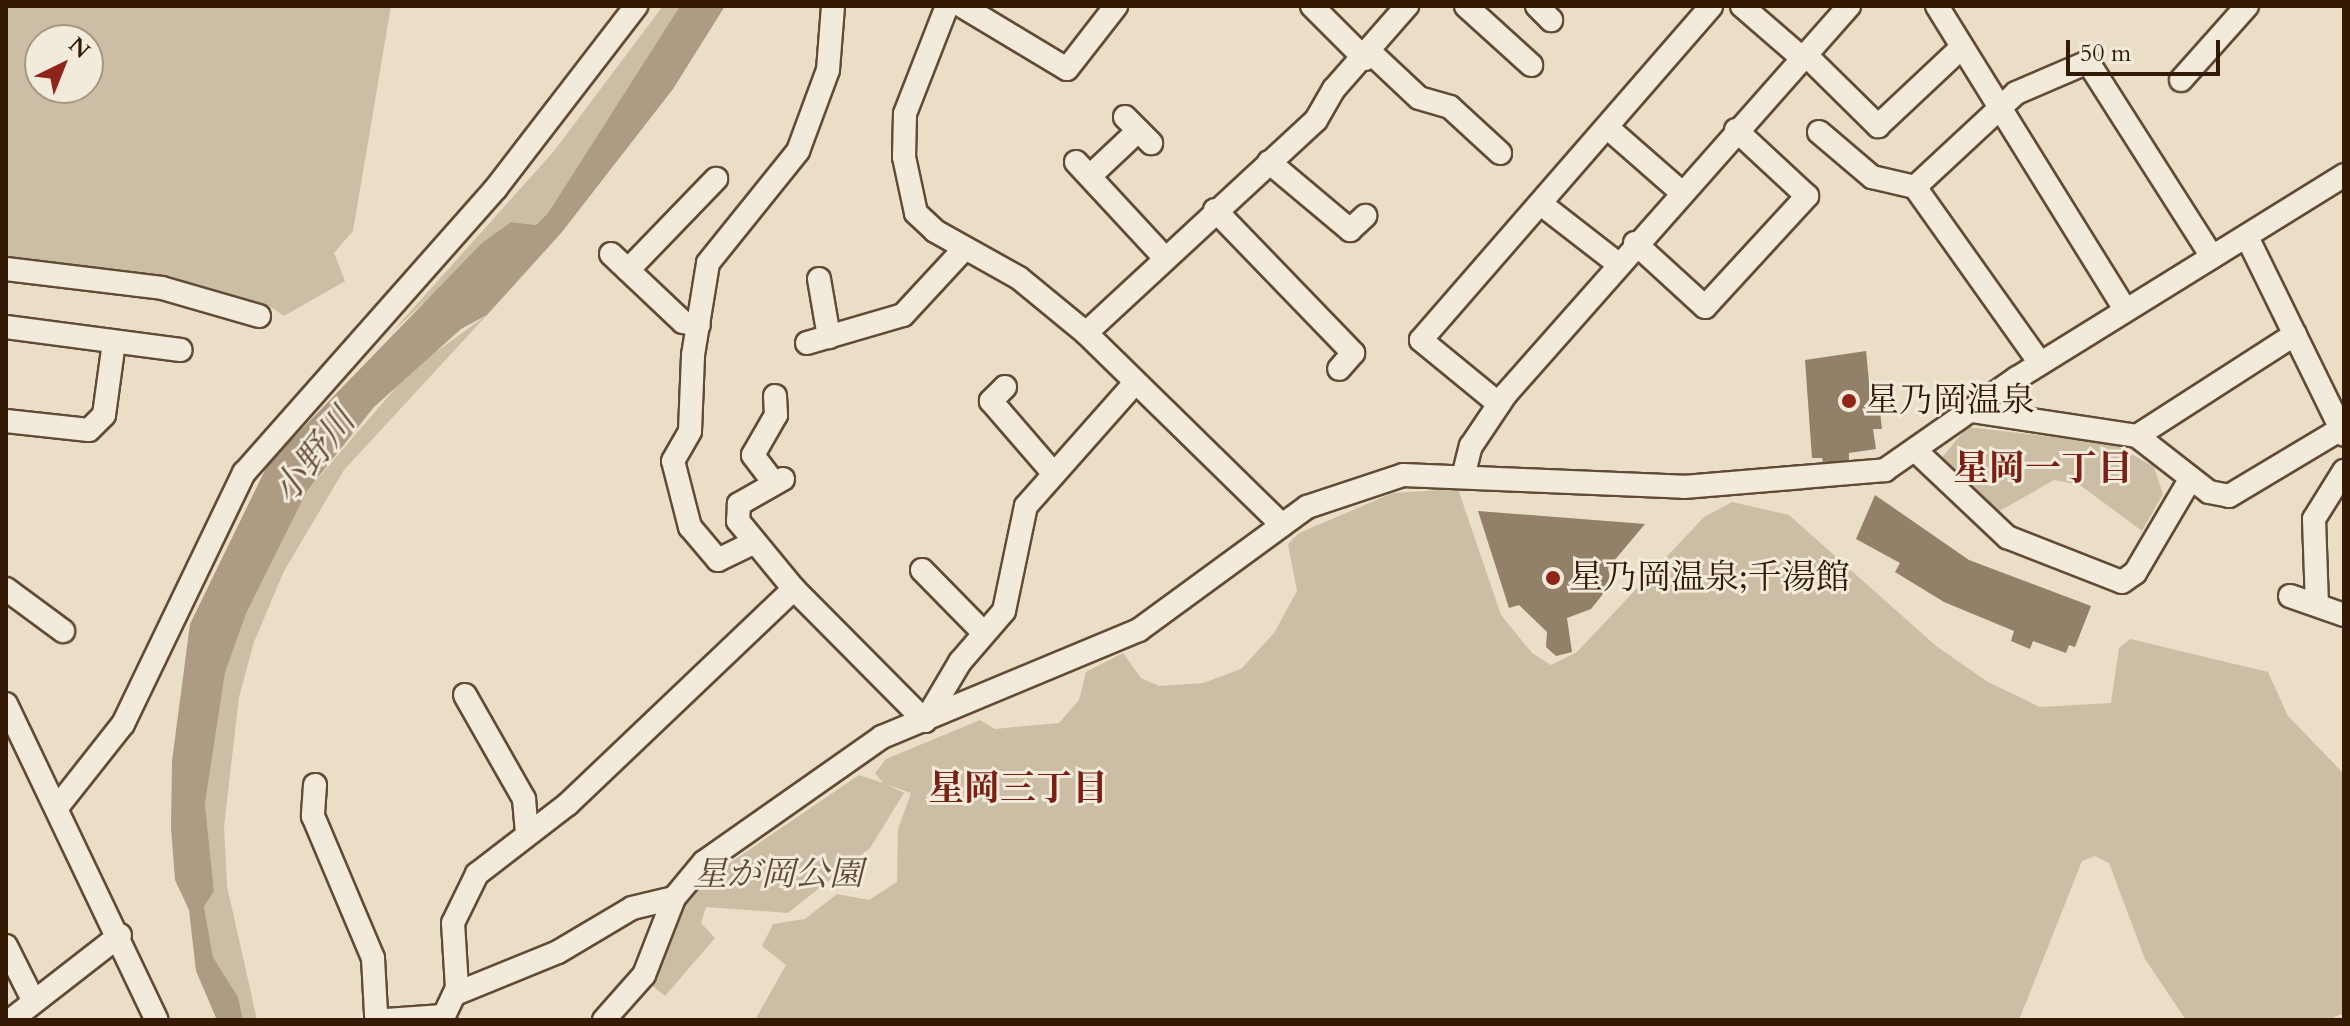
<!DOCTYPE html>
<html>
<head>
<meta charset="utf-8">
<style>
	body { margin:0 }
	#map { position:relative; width:2350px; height:1026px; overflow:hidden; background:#ebdec6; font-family:Cardo,"Noto Serif JP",serif }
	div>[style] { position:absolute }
	.green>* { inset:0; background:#ccbda5 }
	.water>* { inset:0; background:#ad9b84 }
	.building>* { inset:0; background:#938069 }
	.roads { filter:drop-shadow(2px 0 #624b34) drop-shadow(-2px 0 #624b34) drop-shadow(0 2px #624b34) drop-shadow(0 -2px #624b34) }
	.street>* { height:22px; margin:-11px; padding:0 11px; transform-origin:11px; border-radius:11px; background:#f2eada }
	.dots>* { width:22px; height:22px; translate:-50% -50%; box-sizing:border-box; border:4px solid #f2eada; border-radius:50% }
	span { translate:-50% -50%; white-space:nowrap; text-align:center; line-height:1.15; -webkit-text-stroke:6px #f2eada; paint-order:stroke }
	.poi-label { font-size:34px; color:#341a04 }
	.left { translate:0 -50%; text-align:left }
	.park-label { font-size:34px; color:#624b34; font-style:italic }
	.water-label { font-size:36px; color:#644e37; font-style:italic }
	.neighbourhood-label { font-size:36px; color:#7a1f14; font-weight:700 }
	.frame { position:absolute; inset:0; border:8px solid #341a04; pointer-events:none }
	.north { position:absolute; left:24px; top:24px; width:80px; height:80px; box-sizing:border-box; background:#f2eada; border:2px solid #a69784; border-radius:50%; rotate:43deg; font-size:22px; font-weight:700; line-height:32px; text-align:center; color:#341a04 }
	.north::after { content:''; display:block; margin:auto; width:28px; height:36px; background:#8f2418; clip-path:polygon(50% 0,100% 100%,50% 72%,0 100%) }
	.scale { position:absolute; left:2066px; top:40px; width:154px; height:36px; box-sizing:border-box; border:4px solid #341a04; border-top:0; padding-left:10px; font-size:24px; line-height:28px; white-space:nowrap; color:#341a04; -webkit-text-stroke:6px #f2eada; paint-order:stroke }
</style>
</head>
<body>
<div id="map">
	<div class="green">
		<i style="clip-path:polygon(evenodd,6px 6px,391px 6px,353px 231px,334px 253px,345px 281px,284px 316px,268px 305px,193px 284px,6px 260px,6px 6px,40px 40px,88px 40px,88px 88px,40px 88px,40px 40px)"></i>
		<i style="clip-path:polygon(663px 6px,680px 6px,548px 213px,536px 225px,511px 222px,392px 332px,554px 151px)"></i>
		<i style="clip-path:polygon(487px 315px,344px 470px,284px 571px,254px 642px,239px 697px,224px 826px,227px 886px,257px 1020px,243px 1020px,238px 997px,213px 957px,204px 907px,214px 891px,205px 804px,225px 673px,246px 614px,307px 491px,411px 370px)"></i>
		<i style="clip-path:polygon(1967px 427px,2114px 444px,2154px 467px,2163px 494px,2142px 531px,2080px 485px,2054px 480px,1996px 513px,1940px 460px)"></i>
		<i style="clip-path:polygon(1458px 489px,1501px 615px,1532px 653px,1551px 665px,1577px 652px,1704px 517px,1732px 502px,1789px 515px,1936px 646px,1988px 682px,2040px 707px,2111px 703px,2119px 648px,2130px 639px,2268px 672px,2288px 716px,2344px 774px,2344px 1013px,2327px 1020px,2186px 1020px,2145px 959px,2109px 863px,2095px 856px,2082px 861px,2019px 1020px,755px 1020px,786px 965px,762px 946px,773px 924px,805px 919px,837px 894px,869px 900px,897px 882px,898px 829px,911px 793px,886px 784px,904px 793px,870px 848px,788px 913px,706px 907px,701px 923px,715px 938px,665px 996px,650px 984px,664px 961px,678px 909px,702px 882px,859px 775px,883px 783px,875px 773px,886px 759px,980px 720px,995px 729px,1059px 723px,1079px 700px,1086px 672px,1123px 653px,1141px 678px,1159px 686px,1203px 683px,1241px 669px,1274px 633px,1297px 591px,1288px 544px,1299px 533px,1393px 493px)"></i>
	</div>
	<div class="water">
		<i style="clip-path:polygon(680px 6px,725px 6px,673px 89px,562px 232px,487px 315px,461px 329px,374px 407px,307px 491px,246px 614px,225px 673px,205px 804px,214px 891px,204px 907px,213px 957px,238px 997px,243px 1020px,217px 1020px,196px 971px,189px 910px,175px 880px,171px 828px,172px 761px,190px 624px,268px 464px,482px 243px,511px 222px,536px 225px,548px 213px)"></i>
	</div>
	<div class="building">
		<i style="clip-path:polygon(1866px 351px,1870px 392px,1888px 390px,1891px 411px,1880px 411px,1882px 429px,1873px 429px,1876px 449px,1849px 453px,1849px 466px,1824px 467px,1822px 458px,1812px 458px,1805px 360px)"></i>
		<i style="clip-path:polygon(1875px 495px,1969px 560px,2091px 606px,2075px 647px,2069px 645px,2066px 653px,2033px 641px,2030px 649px,2011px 641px,2014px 631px,1944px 602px,1895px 572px,1900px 563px,1856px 539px)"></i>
		<i style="clip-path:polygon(1478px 511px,1645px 524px,1608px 568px,1611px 584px,1591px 609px,1567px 618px,1572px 652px,1556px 656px,1546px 647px,1547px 632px,1519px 605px,1509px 608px)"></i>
	</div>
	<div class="roads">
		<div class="street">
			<i style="left:947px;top:6px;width:116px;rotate:111.3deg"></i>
			<i style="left:905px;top:114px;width:43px;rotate:91.3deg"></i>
			<i style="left:904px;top:157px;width:57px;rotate:77.9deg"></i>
			<i style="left:916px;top:213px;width:26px;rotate:43deg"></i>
			<i style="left:935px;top:231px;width:96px;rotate:29.2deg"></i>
			<i style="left:1019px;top:278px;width:87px;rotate:39.4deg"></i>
			<i style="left:962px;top:6px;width:122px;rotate:31deg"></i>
			<i style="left:1067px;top:69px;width:80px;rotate:-52.1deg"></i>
			<i style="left:1312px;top:6px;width:75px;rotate:45deg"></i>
			<i style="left:1466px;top:6px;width:88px;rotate:42.2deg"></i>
			<i style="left:1537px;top:6px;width:20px;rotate:45deg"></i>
			<i style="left:1742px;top:6px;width:79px;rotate:40.9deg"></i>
			<i style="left:1937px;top:6px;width:357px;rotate:58.2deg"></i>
			<i style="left:1370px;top:52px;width:67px;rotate:43.2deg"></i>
			<i style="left:1419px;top:98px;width:32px;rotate:16deg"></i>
			<i style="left:1450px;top:107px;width:68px;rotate:42.6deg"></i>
			<i style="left:1805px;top:54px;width:103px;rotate:44.6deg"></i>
			<i style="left:1878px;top:126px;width:115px;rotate:-43.2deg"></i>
			<i style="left:2181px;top:80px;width:99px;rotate:-48.3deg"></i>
			<i style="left:1125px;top:117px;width:37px;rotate:45deg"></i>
			<i style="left:1608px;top:128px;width:96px;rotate:41.2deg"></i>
			<i style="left:1819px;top:132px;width:70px;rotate:40.3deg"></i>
			<i style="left:1872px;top:177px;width:44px;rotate:13.1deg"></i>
			<i style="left:1915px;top:187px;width:138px;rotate:-42.9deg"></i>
			<i style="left:2016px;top:93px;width:78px;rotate:-23.3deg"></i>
			<i style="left:2088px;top:62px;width:231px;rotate:57.5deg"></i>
			<i style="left:1076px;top:162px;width:131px;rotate:47.2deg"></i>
			<i style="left:1269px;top:162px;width:106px;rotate:40deg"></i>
			<i style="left:1350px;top:230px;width:21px;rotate:-43deg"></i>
			<i style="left:1090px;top:176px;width:66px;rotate:-43.2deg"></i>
			<i style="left:1915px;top:187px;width:216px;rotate:54.6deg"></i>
			<i style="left:1541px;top:204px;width:96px;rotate:37.8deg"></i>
			<i style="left:1215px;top:210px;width:199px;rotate:46deg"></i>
			<i style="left:1353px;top:353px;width:21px;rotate:131deg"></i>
			<i style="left:2247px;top:237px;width:220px;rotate:63.9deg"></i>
			<i style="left:1635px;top:243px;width:95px;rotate:42.4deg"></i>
			<i style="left:1705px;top:307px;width:151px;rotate:-47.4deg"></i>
			<i style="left:1807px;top:196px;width:97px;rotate:-137.1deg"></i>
			<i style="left:611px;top:254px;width:99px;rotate:43.4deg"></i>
			<i style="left:683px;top:322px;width:16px;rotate:11deg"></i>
			<i style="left:6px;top:269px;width:157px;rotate:6.9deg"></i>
			<i style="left:162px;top:288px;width:101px;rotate:16.1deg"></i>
			<i style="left:628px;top:270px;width:127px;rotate:-46deg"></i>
			<i style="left:819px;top:279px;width:59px;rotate:80.2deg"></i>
			<i style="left:6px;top:327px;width:176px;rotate:7.5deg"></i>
			<i style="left:807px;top:343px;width:100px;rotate:-16.3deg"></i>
			<i style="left:903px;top:315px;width:91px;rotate:-47.2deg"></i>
			<i style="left:1005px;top:387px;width:20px;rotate:135deg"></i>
			<i style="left:991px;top:401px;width:96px;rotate:49.2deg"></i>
			<i style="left:1499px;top:404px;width:101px;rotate:-140.6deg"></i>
			<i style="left:1421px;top:340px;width:442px;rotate:-49deg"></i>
			<i style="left:1972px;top:411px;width:167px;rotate:8.6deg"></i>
			<i style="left:2137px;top:436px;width:91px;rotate:37.9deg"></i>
			<i style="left:2209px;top:492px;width:20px;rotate:11deg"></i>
			<i style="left:2229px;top:496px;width:131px;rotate:-30.9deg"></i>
			<i style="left:6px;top:421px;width:83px;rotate:6.2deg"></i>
			<i style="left:89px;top:430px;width:21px;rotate:-45deg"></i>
			<i style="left:104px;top:415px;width:74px;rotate:-82.2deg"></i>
			<i style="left:2137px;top:436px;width:188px;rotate:-32.8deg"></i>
			<i style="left:1915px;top:450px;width:127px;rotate:43.4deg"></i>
			<i style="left:2007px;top:537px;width:123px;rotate:21.4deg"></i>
			<i style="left:2122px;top:582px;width:16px;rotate:-35deg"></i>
			<i style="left:2135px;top:573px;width:110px;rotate:-59.5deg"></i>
			<i style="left:1463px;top:477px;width:32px;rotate:-76deg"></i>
			<i style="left:1471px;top:446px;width:63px;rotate:-56.1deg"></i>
			<i style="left:1506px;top:394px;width:518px;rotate:-48.52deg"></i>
			<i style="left:783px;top:479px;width:51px;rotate:150.4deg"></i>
			<i style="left:739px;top:504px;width:17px;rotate:93deg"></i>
			<i style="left:738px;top:521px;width:88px;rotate:50.5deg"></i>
			<i style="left:794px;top:589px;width:186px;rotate:45.2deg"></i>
			<i style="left:925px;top:721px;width:69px;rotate:-59.3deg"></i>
			<i style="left:960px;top:662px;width:67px;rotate:-49.2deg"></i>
			<i style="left:1004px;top:611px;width:107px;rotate:-78.2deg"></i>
			<i style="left:1026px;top:506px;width:164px;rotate:-48.5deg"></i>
			<i style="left:774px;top:483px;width:35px;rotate:-127deg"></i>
			<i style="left:753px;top:455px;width:46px;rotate:-60.1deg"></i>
			<i style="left:776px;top:415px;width:19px;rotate:-93deg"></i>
			<i style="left:1282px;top:525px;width:274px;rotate:-135.6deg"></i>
			<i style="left:1086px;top:333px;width:313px;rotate:-42.8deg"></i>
			<i style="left:1316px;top:120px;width:36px;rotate:-60deg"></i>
			<i style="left:1334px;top:89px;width:111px;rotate:-48.7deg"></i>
			<i style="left:755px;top:542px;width:41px;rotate:154.1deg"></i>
			<i style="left:718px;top:560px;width:43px;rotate:-130.3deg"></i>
			<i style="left:690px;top:527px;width:68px;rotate:-104.4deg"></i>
			<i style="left:673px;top:461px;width:34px;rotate:-60deg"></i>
			<i style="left:690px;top:431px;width:76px;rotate:-87.7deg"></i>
			<i style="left:693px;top:355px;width:93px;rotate:-80.7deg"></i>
			<i style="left:708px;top:263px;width:144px;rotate:-51.2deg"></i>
			<i style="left:798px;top:151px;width:86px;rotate:-69.7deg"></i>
			<i style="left:828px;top:70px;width:64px;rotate:-85.5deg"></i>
			<i style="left:922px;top:570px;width:88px;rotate:45.5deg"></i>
			<i style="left:6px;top:589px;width:71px;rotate:36.4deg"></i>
			<i style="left:2290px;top:596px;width:57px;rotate:19.4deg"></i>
			<i style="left:2317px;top:605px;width:86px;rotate:-92deg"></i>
			<i style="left:2314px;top:519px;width:57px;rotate:-58deg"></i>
			<i style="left:465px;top:695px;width:120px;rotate:60.4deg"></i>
			<i style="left:524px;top:799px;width:32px;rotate:85deg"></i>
			<i style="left:6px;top:704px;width:350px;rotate:64.5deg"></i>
			<i style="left:315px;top:785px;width:31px;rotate:94deg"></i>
			<i style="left:313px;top:816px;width:154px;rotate:67.1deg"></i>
			<i style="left:373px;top:958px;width:56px;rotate:86.9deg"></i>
			<i style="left:376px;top:1014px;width:9px;rotate:41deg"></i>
			<i style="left:59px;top:805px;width:103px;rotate:-51.7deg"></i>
			<i style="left:123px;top:724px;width:279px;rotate:-64.3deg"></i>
			<i style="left:244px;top:473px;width:380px;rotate:-48.5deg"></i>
			<i style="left:496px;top:188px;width:230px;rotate:-52.4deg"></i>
			<i style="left:6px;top:946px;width:60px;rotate:63.4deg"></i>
			<i style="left:455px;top:994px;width:111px;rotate:-22.2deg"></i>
			<i style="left:558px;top:952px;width:86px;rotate:-30.7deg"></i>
			<i style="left:632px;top:908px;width:43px;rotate:-13.4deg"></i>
			<i style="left:11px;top:1020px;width:138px;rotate:-37.9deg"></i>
			<i style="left:386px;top:1020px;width:57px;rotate:-4deg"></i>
			<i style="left:442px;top:1020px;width:35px;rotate:-65deg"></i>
			<i style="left:457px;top:988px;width:65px;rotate:-93.5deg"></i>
			<i style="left:453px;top:923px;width:55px;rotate:-63.9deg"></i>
			<i style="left:477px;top:874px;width:115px;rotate:-37.6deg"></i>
			<i style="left:568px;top:804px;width:312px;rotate:-43.6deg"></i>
			<i style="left:604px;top:1020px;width:60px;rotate:-48.4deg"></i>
			<i style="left:644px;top:975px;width:83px;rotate:-68.7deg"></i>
			<i style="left:674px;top:898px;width:47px;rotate:-50.2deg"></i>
			<i style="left:704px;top:862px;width:218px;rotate:-35.1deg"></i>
			<i style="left:882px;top:737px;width:278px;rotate:-22.6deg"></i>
			<i style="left:1139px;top:630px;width:208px;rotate:-36.2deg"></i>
			<i style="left:1307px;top:507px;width:101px;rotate:-18.4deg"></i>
			<i style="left:1403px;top:475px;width:281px;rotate:2.4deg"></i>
			<i style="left:1684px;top:487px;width:202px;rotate:-4.8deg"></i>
			<i style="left:1885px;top:470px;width:161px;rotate:-34.9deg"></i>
			<i style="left:2017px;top:378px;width:385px;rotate:-31.8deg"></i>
		</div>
	</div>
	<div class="dots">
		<i style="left:1849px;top:401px;background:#8f2418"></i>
		<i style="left:1553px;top:578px;background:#8f2418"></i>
	</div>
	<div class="poi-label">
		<span class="left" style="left:1865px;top:401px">星乃岡温泉</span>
		<span class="left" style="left:1569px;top:578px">星乃岡温泉;千湯館</span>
	</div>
	<div class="park-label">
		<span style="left:778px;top:875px">星が岡公園</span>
	</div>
	<div class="water-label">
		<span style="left:314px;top:456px;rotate:-52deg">小野川</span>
	</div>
	<div class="neighbourhood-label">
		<span style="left:2043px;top:469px">星岡一丁目</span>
		<span style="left:1018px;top:789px">星岡三丁目</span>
	</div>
	<div class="frame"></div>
	<div class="north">N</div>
	<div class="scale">50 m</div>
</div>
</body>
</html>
